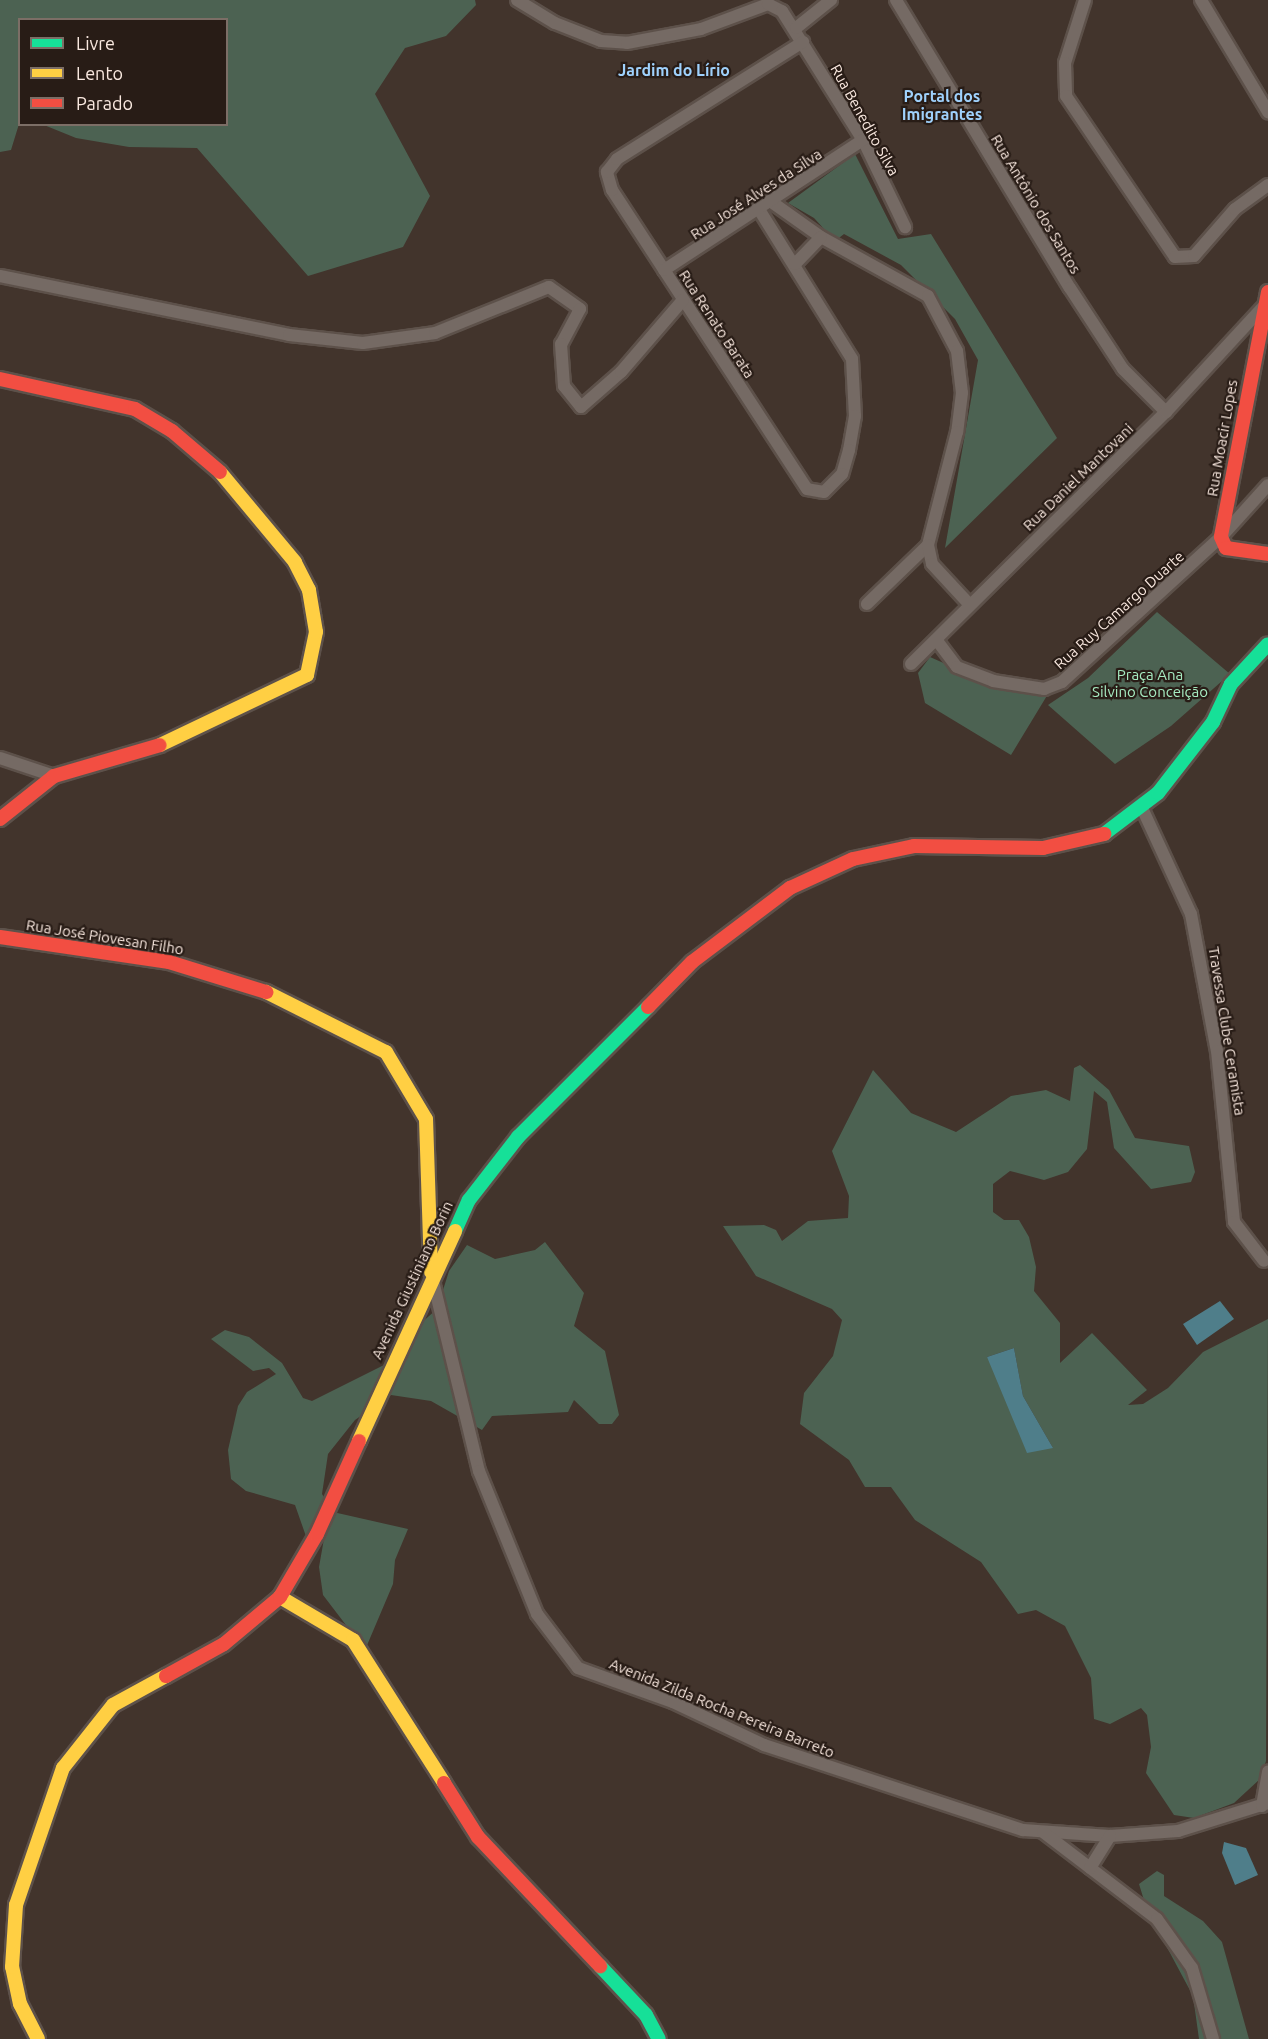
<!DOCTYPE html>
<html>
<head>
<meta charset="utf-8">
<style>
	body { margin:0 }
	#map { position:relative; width:1268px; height:2039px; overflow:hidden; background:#42342c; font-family:Ubuntu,sans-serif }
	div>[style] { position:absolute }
	.green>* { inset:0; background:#4c6252 }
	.water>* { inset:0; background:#4f7e8a }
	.roads { filter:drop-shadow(2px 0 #5d514a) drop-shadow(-2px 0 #5d514a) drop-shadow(0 2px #5d514a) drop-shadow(0 -2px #5d514a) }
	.street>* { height:12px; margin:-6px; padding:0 6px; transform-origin:6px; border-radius:6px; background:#756a64 }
	.fast>* { height:14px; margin:-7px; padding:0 7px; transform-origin:7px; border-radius:7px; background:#16e098 }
	.slow>* { height:14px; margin:-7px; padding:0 7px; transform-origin:7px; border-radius:7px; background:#ffcf43 }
	.jam>* { height:14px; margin:-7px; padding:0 7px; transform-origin:7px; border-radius:7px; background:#f24e42 }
	span { translate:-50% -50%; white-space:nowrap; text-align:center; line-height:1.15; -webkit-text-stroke:4.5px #281c16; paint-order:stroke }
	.street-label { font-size:15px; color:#f9e8df }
	.park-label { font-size:15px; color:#a6ebc1 }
	.neighbourhood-label { font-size:16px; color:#9fd1fc; font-weight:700 }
	.legend { position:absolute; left:18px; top:18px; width:210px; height:108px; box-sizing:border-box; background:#281c16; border:2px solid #7c6e66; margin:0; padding:8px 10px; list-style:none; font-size:18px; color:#f9e8df }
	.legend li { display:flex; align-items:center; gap:12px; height:30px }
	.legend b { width:30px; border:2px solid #7c6e66 }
</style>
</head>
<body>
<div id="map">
	<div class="green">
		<i style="clip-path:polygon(0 0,475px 0,476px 5px,446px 36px,405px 48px,375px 94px,430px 196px,403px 247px,308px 276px,197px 148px,129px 147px,76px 138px,44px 125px,226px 124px,226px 20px,20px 20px,19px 124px,11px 150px,0 152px)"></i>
		<i style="clip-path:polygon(855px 154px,898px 239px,931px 234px,1057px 438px,945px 548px,978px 360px,955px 319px,901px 265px,844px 234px,835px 241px,814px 218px,788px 203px)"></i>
		<i style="clip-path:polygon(1157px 612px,1230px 674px,1171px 726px,1115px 764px,1048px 705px,1088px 678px)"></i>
		<i style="clip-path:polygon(930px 657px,1002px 689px,1048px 694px,1011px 755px,925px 703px,918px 673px)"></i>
		<i style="clip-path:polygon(evenodd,1080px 1065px,1109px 1090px,1135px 1138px,1189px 1146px,1195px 1172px,1191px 1182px,1151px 1189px,1114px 1148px,1107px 1102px,1094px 1091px,1087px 1149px,1068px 1172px,1044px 1180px,1010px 1171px,993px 1184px,993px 1212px,1004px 1220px,1019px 1220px,1029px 1237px,1036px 1267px,1034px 1291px,1060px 1323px,1060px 1363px,1092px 1333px,1147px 1390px,1128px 1405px,1143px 1404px,1168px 1388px,1203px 1352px,1268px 1319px,1266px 1761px,1260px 1779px,1234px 1803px,1194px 1818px,1174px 1815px,1146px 1773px,1151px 1747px,1147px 1715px,1141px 1708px,1110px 1724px,1094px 1719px,1091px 1678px,1065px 1626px,1036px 1610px,1018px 1614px,981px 1562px,915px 1520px,891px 1487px,865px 1487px,849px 1460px,800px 1424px,804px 1393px,833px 1356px,842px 1320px,832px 1309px,756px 1276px,723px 1226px,764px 1225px,776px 1230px,782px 1241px,808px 1221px,848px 1218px,849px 1196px,832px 1151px,873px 1070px,911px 1113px,956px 1132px,1011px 1096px,1046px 1090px,1070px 1101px,1074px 1068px,1080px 1065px,1014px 1348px,1023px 1396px,1053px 1448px,987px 1357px,1014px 1348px)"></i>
		<i style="clip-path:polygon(545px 1242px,584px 1293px,574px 1326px,605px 1351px,619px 1415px,612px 1424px,599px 1424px,574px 1400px,568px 1412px,492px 1416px,482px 1430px,431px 1401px,391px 1395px,355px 1420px,328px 1454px,322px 1494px,333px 1512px,408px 1529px,395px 1560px,393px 1584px,365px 1650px,323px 1595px,319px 1567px,325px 1533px,308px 1542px,295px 1505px,246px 1491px,231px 1479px,228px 1450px,238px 1406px,247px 1392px,276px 1374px,269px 1368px,253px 1371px,211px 1339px,225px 1330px,249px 1337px,282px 1363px,303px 1398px,312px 1401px,388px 1363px,403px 1339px,437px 1309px,449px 1271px,467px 1245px,495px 1259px,535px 1250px)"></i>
		<i style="clip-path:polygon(1157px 1871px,1164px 1875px,1164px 1896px,1203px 1921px,1222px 1942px,1249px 2039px,1199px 2039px,1193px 1996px,1147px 1910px,1139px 1884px)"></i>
	</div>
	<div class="water">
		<i style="clip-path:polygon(1220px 1301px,1234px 1319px,1197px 1345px,1183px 1324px)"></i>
		<i style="clip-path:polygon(1014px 1348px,1023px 1396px,1053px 1448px,1027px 1453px,987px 1357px)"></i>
		<i style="clip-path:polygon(1224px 1842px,1246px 1848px,1258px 1875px,1235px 1885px,1222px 1853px)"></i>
	</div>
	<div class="roads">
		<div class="street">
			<i style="left:517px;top:0;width:44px;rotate:31.2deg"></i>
			<i style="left:555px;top:23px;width:49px;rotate:21.4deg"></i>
			<i style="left:601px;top:41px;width:26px;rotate:4deg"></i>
			<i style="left:627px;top:43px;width:75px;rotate:-10.7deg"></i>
			<i style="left:701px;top:29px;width:72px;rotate:-20.5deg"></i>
			<i style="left:768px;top:4px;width:16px;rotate:27deg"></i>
			<i style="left:782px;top:11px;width:152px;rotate:57.9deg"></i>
			<i style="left:863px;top:140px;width:97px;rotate:64.2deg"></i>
			<i style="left:896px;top:0;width:336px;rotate:58.9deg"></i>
			<i style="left:1070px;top:288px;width:97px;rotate:56.8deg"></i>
			<i style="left:1123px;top:369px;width:61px;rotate:45deg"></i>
			<i style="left:1085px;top:0;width:66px;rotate:107.6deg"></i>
			<i style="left:1065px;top:63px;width:33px;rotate:88deg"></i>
			<i style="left:1066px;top:96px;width:194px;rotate:55.9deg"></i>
			<i style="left:1175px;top:257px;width:19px;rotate:-3deg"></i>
			<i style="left:1194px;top:256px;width:62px;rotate:-48.9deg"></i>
			<i style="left:1235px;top:209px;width:41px;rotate:-36deg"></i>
			<i style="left:1201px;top:0;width:131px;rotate:59.1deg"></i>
			<i style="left:796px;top:28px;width:45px;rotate:-38.7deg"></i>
			<i style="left:773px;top:203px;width:59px;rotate:35.3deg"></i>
			<i style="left:821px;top:237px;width:122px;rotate:28.9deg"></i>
			<i style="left:928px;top:296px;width:62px;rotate:62.2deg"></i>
			<i style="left:957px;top:351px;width:42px;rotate:83.2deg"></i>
			<i style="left:962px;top:393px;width:39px;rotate:97deg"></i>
			<i style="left:957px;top:432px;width:117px;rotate:104.4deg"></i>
			<i style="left:928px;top:545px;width:85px;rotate:136deg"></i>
			<i style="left:760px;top:211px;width:174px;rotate:58.1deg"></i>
			<i style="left:852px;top:359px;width:57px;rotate:87deg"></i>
			<i style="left:855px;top:416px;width:35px;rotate:100deg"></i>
			<i style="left:849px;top:450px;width:25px;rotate:106deg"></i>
			<i style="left:842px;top:474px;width:25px;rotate:135deg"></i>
			<i style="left:824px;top:492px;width:17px;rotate:-170deg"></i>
			<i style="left:807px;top:489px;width:357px;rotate:-123.1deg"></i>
			<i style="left:612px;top:190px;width:19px;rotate:-106deg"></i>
			<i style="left:607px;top:172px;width:16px;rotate:-52deg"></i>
			<i style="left:617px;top:159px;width:220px;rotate:-32.2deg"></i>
			<i style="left:795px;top:264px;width:37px;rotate:-46deg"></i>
			<i style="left:664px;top:270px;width:238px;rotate:-33.2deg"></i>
			<i style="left:0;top:276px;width:295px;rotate:11.5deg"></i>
			<i style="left:289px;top:335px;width:74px;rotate:6.2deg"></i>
			<i style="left:363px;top:343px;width:73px;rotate:-7.9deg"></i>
			<i style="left:435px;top:333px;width:123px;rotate:-22deg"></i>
			<i style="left:549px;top:287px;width:38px;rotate:35deg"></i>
			<i style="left:580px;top:309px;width:40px;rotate:118deg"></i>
			<i style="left:561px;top:344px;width:42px;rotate:85.9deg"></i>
			<i style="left:564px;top:386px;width:27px;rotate:51deg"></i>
			<i style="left:581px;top:407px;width:53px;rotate:-41.2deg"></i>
			<i style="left:621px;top:372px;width:95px;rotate:-49.3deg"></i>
			<i style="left:928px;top:545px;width:19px;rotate:78deg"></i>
			<i style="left:932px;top:564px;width:54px;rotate:47.2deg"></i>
			<i style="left:938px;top:642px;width:31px;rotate:53deg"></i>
			<i style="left:957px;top:667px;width:39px;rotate:21deg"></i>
			<i style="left:993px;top:681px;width:52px;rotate:8.9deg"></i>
			<i style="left:1044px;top:689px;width:19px;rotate:-21deg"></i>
			<i style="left:1062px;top:682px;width:215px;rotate:-42.4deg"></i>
			<i style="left:1221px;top:537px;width:70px;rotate:-47.9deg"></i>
			<i style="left:911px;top:664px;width:359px;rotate:-44.7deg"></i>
			<i style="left:1166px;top:412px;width:142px;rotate:-47.3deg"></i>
			<i style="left:0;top:758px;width:57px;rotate:18.4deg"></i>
			<i style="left:1142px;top:808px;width:117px;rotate:65.2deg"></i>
			<i style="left:1191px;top:914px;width:139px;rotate:79.3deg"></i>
			<i style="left:1217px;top:1051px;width:172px;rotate:84.3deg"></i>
			<i style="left:1234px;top:1222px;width:49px;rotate:52.4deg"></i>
			<i style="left:432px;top:1277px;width:200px;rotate:76.4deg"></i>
			<i style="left:479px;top:1471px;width:154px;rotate:67.9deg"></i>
			<i style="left:537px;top:1614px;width:68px;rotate:52.8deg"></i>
			<i style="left:578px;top:1668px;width:101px;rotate:19.7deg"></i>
			<i style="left:673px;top:1702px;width:101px;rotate:25.3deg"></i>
			<i style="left:764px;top:1745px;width:273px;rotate:18.2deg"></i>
			<i style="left:1023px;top:1830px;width:87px;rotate:3.9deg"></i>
			<i style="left:1110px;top:1836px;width:68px;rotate:-4.2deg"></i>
			<i style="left:1178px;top:1831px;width:94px;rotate:-17.3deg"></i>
			<i style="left:1262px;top:1806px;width:35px;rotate:-80deg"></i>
			<i style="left:1043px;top:1832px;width:143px;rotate:37.3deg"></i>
			<i style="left:1157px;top:1919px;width:60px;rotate:54.5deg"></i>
			<i style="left:1192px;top:1968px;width:74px;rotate:73.5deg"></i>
			<i style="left:1090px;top:1868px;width:38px;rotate:-58deg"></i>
		</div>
		<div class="fast">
			<i style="left:1104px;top:834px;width:68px;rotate:-37.2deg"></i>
			<i style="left:1158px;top:793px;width:90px;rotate:-52.2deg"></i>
			<i style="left:1213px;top:722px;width:42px;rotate:-64.7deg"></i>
			<i style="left:1231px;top:684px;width:54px;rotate:-47.2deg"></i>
			<i style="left:455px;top:1231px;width:34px;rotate:-66deg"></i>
			<i style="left:469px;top:1200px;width:80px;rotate:-52.1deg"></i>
			<i style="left:518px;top:1137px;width:184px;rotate:-45deg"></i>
			<i style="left:600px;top:1966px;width:67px;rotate:46.8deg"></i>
			<i style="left:646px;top:2015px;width:27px;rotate:62deg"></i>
		</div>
		<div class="slow">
			<i style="left:160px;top:745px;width:163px;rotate:-25.5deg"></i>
			<i style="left:307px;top:675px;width:44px;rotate:-78.2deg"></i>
			<i style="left:316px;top:632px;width:43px;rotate:-99.5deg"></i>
			<i style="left:309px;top:590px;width:31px;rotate:-117deg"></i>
			<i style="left:295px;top:562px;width:117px;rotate:-129.8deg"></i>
			<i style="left:266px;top:992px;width:134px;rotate:26.6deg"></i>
			<i style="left:386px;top:1052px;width:78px;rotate:59.2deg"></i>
			<i style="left:426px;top:1119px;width:153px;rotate:88.1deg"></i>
			<i style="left:359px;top:1441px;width:231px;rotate:-65.4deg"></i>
			<i style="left:280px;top:1597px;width:85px;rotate:30.5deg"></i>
			<i style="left:353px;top:1640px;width:169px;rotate:57.5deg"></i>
			<i style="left:38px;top:2039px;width:39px;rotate:-117deg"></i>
			<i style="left:20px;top:2004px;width:38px;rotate:-102deg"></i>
			<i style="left:12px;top:1967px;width:62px;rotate:-86.3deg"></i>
			<i style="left:16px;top:1905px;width:145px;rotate:-71.1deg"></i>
			<i style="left:63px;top:1768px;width:80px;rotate:-51.6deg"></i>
			<i style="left:113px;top:1705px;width:60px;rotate:-28.7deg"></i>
		</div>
		<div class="jam">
			<i style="left:1268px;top:292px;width:249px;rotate:100.9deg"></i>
			<i style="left:1221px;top:537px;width:12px;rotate:66deg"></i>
			<i style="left:1226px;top:548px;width:42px;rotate:8.1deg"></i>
			<i style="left:0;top:379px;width:138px;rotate:12.5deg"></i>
			<i style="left:135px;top:409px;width:43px;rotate:30.7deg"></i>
			<i style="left:172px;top:431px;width:63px;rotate:40.5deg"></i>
			<i style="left:0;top:819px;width:69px;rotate:-38.5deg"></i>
			<i style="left:54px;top:776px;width:110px;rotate:-16.3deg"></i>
			<i style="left:0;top:937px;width:171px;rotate:8.4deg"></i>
			<i style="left:169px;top:962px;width:102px;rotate:17.2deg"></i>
			<i style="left:648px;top:1007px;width:63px;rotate:-45.6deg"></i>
			<i style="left:692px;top:962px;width:123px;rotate:-37.1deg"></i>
			<i style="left:790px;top:888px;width:69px;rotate:-24.7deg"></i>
			<i style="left:853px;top:859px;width:62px;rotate:-12deg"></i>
			<i style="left:914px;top:846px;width:129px;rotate:0.9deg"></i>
			<i style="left:1043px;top:848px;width:63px;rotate:-12.9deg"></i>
			<i style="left:166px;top:1676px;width:66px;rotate:-28.9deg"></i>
			<i style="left:224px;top:1644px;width:73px;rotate:-40deg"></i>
			<i style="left:280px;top:1597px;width:73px;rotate:-59.6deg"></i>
			<i style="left:317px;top:1534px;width:102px;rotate:-65.7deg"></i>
			<i style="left:444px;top:1783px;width:64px;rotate:57.8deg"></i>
			<i style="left:478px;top:1837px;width:178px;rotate:46.6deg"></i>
		</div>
	</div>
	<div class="street-label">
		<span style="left:865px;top:120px;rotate:61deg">Rua Benedito Silva</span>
		<span style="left:756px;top:194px;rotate:-33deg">Rua José Alves da Silva</span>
		<span style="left:1036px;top:204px;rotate:59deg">Rua Antônio dos Santos</span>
		<span style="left:717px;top:324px;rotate:57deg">Rua Renato Barata</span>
		<span style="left:1222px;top:438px;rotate:-80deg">Rua Moacir Lopes</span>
		<span style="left:1078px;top:477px;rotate:-44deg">Rua Daniel Mantovani</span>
		<span style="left:1119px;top:610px;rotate:-42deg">Rua Ruy Camargo Duarte</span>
		<span style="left:105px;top:937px;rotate:9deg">Rua José Piovesan Filho</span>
		<span style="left:1227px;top:1031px;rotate:81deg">Travessa Clube Ceramista</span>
		<span style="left:412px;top:1280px;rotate:-65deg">Avenida Giustiniano Borin</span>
		<span style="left:722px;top:1708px;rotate:22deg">Avenida Zilda Rocha Pereira Barreto</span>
	</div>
	<div class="park-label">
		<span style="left:1150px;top:683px">Praça Ana<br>Silvino Conceição</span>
	</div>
	<div class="neighbourhood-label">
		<span style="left:674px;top:70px">Jardim do Lírio</span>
		<span style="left:942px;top:105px">Portal dos<br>Imigrantes</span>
	</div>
	<ul class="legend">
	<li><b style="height:8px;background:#16e098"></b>Livre</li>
	<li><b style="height:8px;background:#ffcf43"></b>Lento</li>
	<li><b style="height:8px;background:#f24e42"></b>Parado</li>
	</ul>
</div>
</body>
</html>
